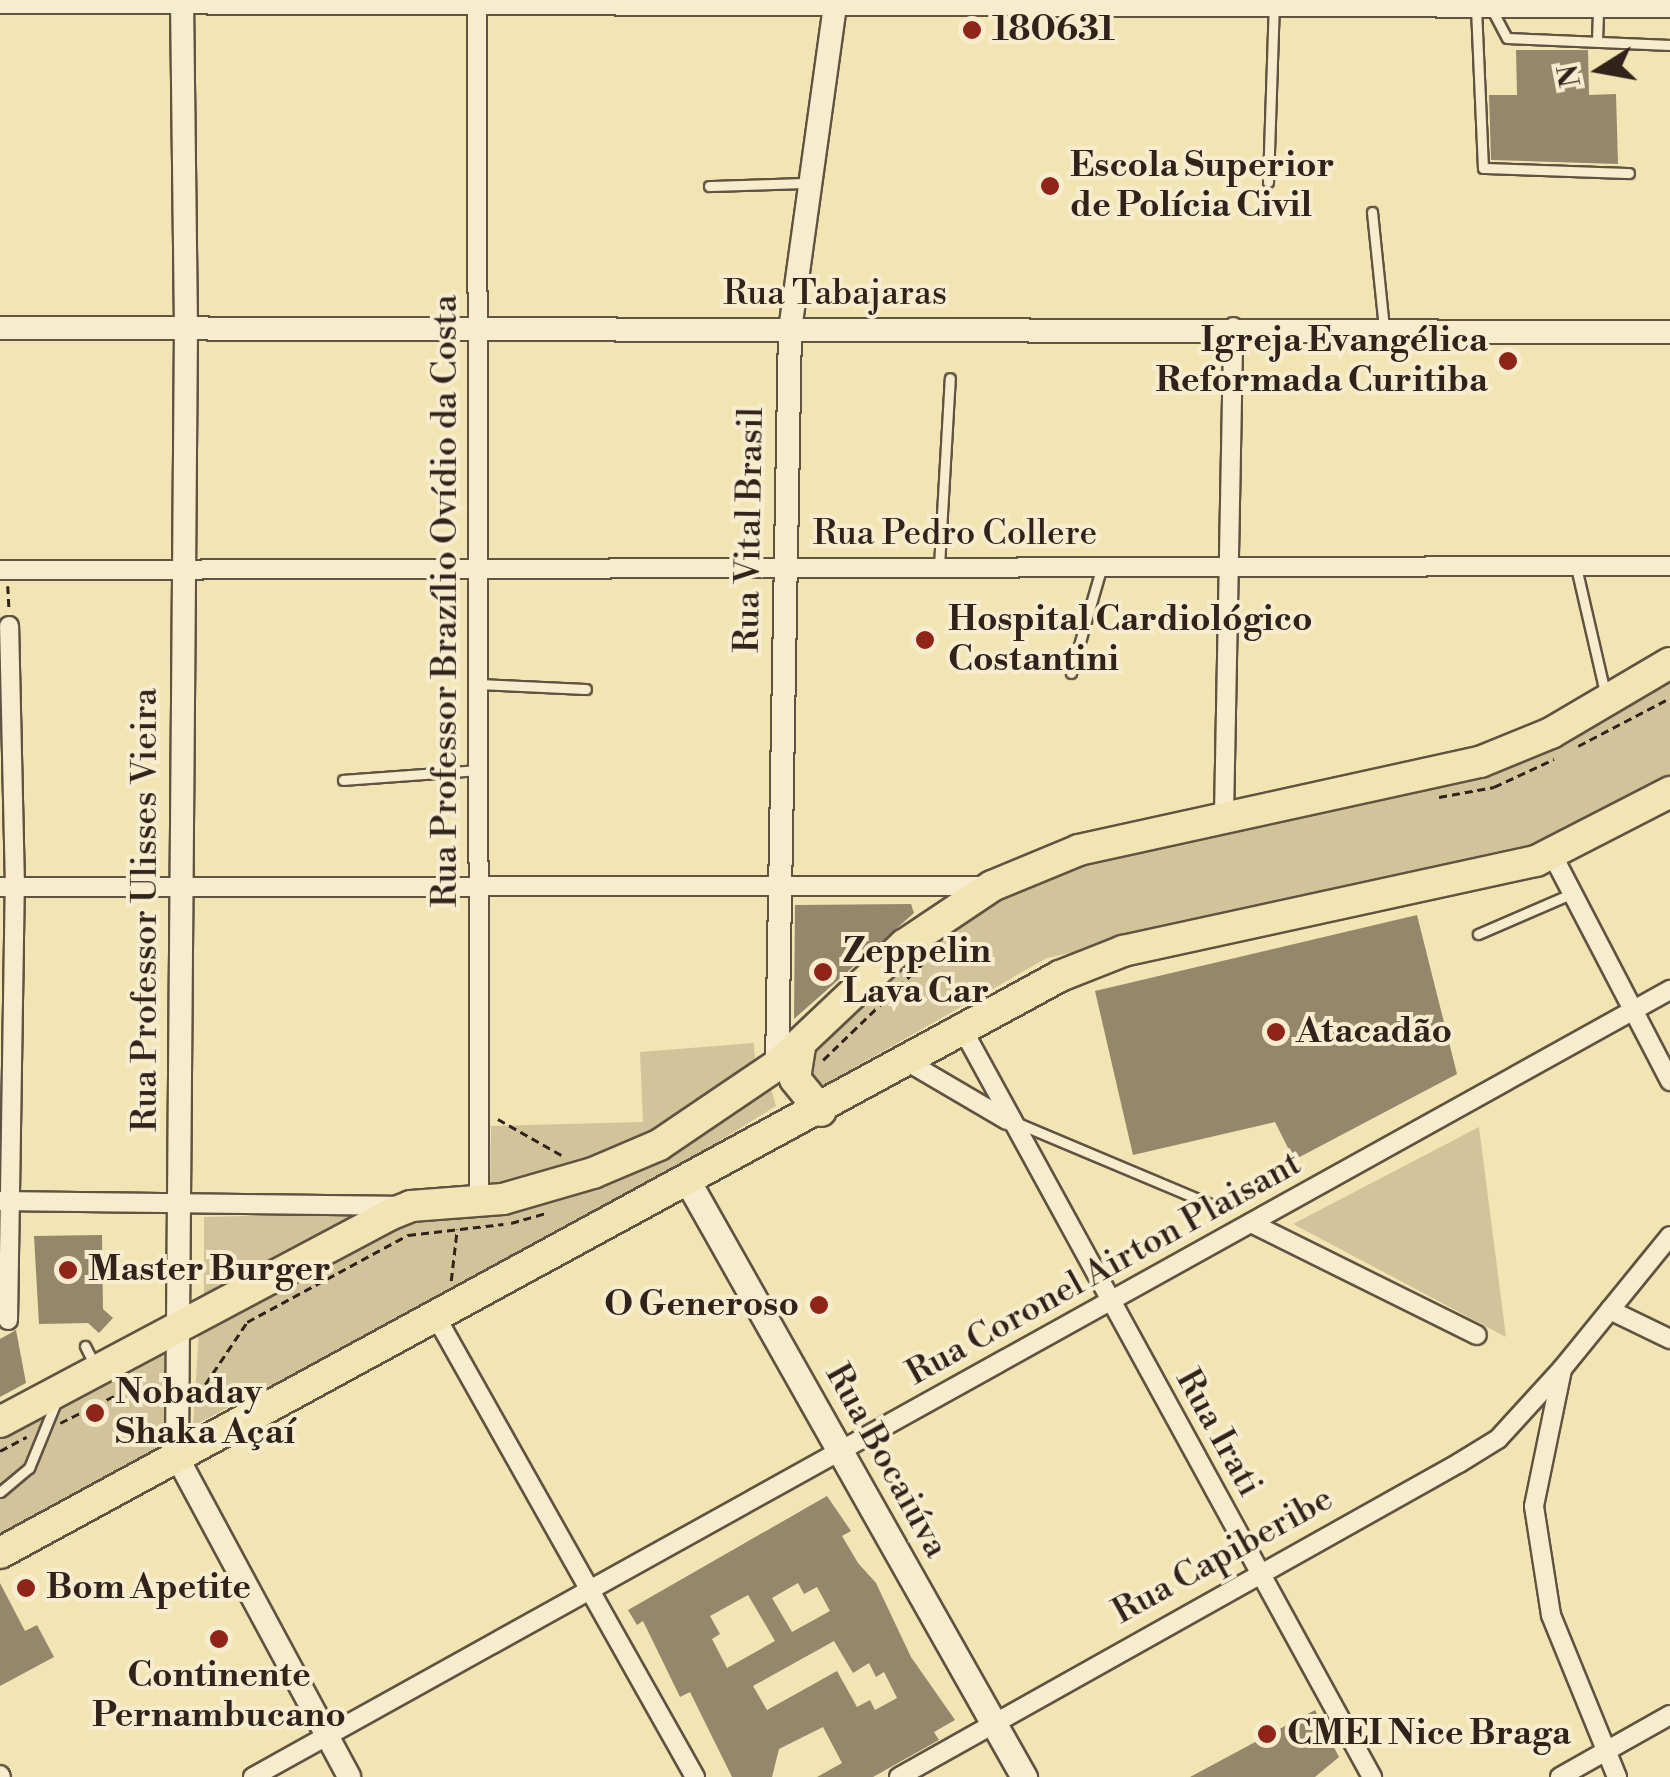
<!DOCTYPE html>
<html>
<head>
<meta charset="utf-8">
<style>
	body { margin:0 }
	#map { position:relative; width:1670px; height:1777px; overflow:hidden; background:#f3e4b4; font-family:"Libre Bodoni",serif }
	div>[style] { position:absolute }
	.green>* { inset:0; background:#d2c39a }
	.building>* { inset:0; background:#95876b }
	.path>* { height:2.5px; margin-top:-1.25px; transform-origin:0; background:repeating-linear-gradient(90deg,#2f231b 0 8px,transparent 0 13px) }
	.roads { filter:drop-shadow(2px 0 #605341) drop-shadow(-2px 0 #605341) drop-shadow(0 2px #605341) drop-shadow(0 -2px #605341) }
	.service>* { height:9px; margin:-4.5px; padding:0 4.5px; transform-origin:4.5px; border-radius:4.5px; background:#f7edce }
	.minor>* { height:18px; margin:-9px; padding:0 9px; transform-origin:9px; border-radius:9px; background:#f7edce }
	.tertiary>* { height:22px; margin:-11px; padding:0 11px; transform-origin:11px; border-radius:11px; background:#f7edce }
	.secondary>* { height:25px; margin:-12.5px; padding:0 12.5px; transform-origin:12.5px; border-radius:12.5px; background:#f7edce }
	.primary>* { height:30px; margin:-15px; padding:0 15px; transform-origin:15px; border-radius:15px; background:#f3e4b4 }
	.dots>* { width:28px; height:28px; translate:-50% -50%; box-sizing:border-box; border:5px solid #f7edce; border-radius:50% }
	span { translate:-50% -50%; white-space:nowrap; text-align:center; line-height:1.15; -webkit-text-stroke:8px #f7edce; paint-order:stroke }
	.poi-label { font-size:35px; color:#2f231b; font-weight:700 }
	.left { translate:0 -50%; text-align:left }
	.right { translate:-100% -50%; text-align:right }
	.street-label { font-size:35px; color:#2f231b }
	.north { position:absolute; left:1550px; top:20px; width:100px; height:100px; -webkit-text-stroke:8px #f7edce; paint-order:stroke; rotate:259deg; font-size:28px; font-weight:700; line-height:40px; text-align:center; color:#2f231b }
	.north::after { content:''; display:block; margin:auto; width:35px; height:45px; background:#2f231b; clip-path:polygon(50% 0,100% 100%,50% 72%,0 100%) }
</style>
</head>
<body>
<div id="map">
	<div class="green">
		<i style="clip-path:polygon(1670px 674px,1670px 780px,1515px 859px,1047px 958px,806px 1095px,799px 1059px,962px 914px,1050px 872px,1241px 818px,1497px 766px)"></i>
		<i style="clip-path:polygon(754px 1043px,755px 1060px,676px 1120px,613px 1153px,490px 1191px,491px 1126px,643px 1122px,640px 1052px)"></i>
		<i style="clip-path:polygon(769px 1082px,776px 1106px,716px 1143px,709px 1156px,193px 1426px,199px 1329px,416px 1214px,503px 1206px)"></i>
		<i style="clip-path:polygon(1479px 1127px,1506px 1337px,1293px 1224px)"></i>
		<i style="clip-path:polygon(371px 1213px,204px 1302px,204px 1217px)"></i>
		<i style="clip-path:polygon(174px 1334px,161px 1450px,0 1540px,0 1429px)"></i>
	</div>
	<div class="building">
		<i style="clip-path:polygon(1516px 50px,1588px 50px,1589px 95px,1616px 94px,1618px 164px,1491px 160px,1489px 95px,1517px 95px)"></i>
		<i style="clip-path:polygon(911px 904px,914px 913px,794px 1019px,795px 905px)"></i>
		<i style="clip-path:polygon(1417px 915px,1457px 1074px,1294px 1160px,1275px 1122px,1133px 1155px,1095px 991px)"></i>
		<i style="clip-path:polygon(102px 1235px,103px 1309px,113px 1318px,99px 1333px,88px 1323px,39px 1324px,34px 1236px)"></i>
		<i style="clip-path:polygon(16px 1330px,26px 1383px,0 1397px,0 1339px)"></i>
		<i style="clip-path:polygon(evenodd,827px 1496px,851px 1531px,842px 1536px,858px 1563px,876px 1583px,911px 1657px,955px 1720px,934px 1732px,939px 1740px,873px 1777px,817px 1777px,842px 1763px,823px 1727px,779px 1749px,772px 1777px,732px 1777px,690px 1692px,680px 1697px,643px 1621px,637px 1625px,628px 1610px,827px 1496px,798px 1583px,804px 1594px,817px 1587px,830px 1611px,792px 1632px,772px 1598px,798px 1583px,827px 1496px,748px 1595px,775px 1641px,727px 1668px,712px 1639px,720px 1634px,710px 1616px,748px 1595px,827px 1496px,834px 1641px,853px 1673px,869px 1663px,876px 1677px,884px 1672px,897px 1698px,875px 1710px,870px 1700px,857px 1707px,837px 1671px,767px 1710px,753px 1686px,834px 1641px)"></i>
		<i style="clip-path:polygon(0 1583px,25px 1631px,37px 1625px,54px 1657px,0 1686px)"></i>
		<i style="clip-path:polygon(1315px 1710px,1339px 1757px,1315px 1777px,1190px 1777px)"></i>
	</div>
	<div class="path">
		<i style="left:8px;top:586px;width:22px;rotate:87deg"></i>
		<i style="left:1578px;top:746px;width:104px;rotate:-27.6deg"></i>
		<i style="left:1439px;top:797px;width:56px;rotate:-10.3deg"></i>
		<i style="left:1494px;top:787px;width:66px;rotate:-25deg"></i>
		<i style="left:823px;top:1060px;width:142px;rotate:-44.1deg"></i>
		<i style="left:498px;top:1119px;width:77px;rotate:29.6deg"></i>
		<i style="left:511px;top:1223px;width:36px;rotate:-16deg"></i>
		<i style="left:451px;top:1281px;width:52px;rotate:-83.4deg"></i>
		<i style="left:198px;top:1395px;width:88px;rotate:-56.1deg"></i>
		<i style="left:247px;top:1322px;width:183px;rotate:-28.4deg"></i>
		<i style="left:408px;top:1235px;width:96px;rotate:-6.6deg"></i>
		<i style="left:60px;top:1423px;width:67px;rotate:-26.6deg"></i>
		<i style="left:120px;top:1393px;width:35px"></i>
		<i style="left:0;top:1451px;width:30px;rotate:-28deg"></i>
	</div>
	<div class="roads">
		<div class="service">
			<i style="left:1476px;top:8px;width:160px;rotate:87.5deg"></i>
			<i style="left:1483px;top:168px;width:146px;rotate:2deg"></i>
			<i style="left:1491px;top:8px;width:34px;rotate:62deg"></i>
			<i style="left:1507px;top:38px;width:163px;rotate:2.5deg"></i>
			<i style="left:1597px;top:41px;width:32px;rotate:-88deg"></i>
			<i style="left:1268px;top:182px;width:177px;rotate:-88.1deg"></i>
			<i style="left:709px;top:186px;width:98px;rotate:-1.8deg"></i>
			<i style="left:1372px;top:212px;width:118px;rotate:84.1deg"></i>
			<i style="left:939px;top:566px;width:188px;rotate:-86.7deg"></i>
			<i style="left:1576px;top:567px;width:129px;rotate:77deg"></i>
			<i style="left:1071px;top:673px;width:108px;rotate:-73.9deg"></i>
			<i style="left:478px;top:684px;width:108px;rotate:2.7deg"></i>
			<i style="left:343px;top:780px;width:135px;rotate:-4.2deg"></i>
			<i style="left:1478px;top:934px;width:103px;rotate:-23.3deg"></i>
			<i style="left:1015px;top:1122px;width:212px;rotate:22.8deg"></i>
			<i style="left:85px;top:1346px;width:22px;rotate:63deg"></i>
			<i style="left:0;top:1492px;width:38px;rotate:-40deg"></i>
			<i style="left:29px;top:1468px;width:71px;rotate:-67.8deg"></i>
		</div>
		<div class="minor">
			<i style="left:477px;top:0;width:1202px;rotate:89.9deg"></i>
			<i style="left:0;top:570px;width:1670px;rotate:-0.14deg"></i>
			<i style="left:1224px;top:815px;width:488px;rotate:-88.9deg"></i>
			<i style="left:1553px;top:856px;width:254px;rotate:62.5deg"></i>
			<i style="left:0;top:887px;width:989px;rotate:-0.06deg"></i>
			<i style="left:963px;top:1030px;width:852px;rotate:61.3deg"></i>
			<i style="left:908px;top:1062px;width:115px;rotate:30.4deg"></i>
			<i style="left:0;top:1201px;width:399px;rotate:0.7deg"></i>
			<i style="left:1251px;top:1223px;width:252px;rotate:26.4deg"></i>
			<i style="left:1610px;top:1310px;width:67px;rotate:25.8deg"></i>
			<i style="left:435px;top:1315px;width:530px;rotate:60.63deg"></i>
			<i style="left:8px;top:1320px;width:433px;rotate:-89.1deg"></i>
			<i style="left:15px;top:887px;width:261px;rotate:-91.3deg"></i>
			<i style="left:0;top:1775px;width:2px;rotate:63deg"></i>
			<i style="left:253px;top:1777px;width:1621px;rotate:-29.05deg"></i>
			<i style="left:899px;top:1777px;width:642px;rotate:-29.28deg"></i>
			<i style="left:1459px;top:1463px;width:46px;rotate:-31.6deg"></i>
			<i style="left:1498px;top:1439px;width:95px;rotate:-47.6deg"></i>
			<i style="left:1560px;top:1777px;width:126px;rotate:-29.4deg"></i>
			<i style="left:1617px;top:1777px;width:175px;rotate:-112.2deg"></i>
			<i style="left:1551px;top:1615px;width:110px;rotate:-98.9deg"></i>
			<i style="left:1534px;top:1506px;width:140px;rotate:-78.4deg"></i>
			<i style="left:1562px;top:1369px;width:171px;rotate:-50.9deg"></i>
		</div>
		<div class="tertiary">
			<i style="left:182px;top:0;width:328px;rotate:89.3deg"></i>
			<i style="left:186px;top:328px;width:1129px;rotate:90.46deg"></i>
			<i style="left:177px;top:1457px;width:363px;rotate:61.7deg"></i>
			<i style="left:0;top:2px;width:1670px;rotate:0.14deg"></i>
			<i style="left:0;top:328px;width:1670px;rotate:0.14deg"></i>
			<i style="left:777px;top:1065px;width:735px;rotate:-88.99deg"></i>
			<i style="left:790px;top:330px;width:333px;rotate:-82.1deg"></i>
		</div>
		<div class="secondary">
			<i style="left:687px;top:1180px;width:686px;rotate:60.56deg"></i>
		</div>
		<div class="primary">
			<i style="left:800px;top:1047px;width:32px;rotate:99deg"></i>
			<i style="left:795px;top:1079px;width:41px;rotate:50.9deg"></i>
			<i style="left:0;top:1422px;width:441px;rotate:-28deg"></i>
			<i style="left:389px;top:1215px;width:24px;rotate:-22deg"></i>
			<i style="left:411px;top:1206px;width:92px;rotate:-4.4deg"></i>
			<i style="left:503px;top:1199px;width:94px;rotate:-16.1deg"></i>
			<i style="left:593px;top:1173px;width:72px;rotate:-23deg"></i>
			<i style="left:659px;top:1145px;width:143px;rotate:-34.1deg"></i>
			<i style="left:777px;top:1065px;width:175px;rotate:-43.4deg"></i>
			<i style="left:904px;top:945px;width:106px;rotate:-33.8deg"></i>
			<i style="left:992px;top:886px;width:94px;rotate:-22.5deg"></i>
			<i style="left:1079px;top:850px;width:411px;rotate:-12.4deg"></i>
			<i style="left:1480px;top:762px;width:77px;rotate:-22.2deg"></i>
			<i style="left:1551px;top:733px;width:138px;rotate:-30.5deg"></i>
			<i style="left:0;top:1553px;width:1207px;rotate:-28.56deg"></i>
			<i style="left:1060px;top:976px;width:68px;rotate:-21.6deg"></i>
			<i style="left:1123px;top:951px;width:423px;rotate:-12.3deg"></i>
			<i style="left:1536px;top:861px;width:151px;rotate:-27.2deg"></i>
		</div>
	</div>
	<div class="dots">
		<i style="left:972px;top:30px;background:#8f2418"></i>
		<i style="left:1050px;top:186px;background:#8f2418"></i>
		<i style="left:1508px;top:361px;background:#8f2418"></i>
		<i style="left:925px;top:640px;background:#8f2418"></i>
		<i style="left:823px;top:972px;background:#8f2418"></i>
		<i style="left:1276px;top:1032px;background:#8f2418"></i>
		<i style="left:68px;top:1270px;background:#8f2418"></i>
		<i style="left:819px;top:1305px;background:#8f2418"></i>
		<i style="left:95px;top:1413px;background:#8f2418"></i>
		<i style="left:26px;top:1588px;background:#8f2418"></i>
		<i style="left:219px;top:1639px;background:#8f2418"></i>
		<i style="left:1267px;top:1734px;background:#8f2418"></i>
	</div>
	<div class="poi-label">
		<span class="left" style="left:992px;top:30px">180631</span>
		<span class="left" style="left:1070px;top:186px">Escola Superior<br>de Polícia Civil</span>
		<span class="right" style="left:1488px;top:361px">Igreja Evangélica<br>Reformada Curitiba</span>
		<span class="left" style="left:948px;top:640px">Hospital Cardiológico<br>Costantini</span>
		<span class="left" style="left:843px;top:972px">Zeppelin<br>Lava Car</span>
		<span class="left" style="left:1296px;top:1032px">Atacadão</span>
		<span class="left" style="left:88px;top:1270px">Master Burger</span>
		<span class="right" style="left:799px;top:1305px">O Generoso</span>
		<span class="left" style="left:115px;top:1413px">Nobaday<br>Shaka Açaí</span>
		<span class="left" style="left:46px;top:1588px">Bom Apetite</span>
		<span style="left:219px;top:1696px">Continente<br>Pernambucano</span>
		<span class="left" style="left:1287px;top:1734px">CMEI Nice Braga</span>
	</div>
	<div class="street-label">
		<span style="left:835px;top:294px">Rua Tabajaras</span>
		<span style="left:750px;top:530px;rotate:-89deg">Rua Vital Brasil</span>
		<span style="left:955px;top:534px">Rua Pedro Collere</span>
		<span style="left:446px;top:601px;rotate:-90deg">Rua Professor Brazílio Ovídio da Costa</span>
		<span style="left:146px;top:910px;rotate:-90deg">Rua Professor Ulisses Vieira</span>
		<span style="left:1104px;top:1269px;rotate:-29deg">Rua Coronel Airton Plaisant</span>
		<span style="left:1218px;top:1433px;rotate:61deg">Rua Irati</span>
		<span style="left:886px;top:1461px;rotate:61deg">Rua Bocaiúva</span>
		<span style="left:1223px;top:1556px;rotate:-29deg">Rua Capiberibe</span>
	</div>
	<div class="north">N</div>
</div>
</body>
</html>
